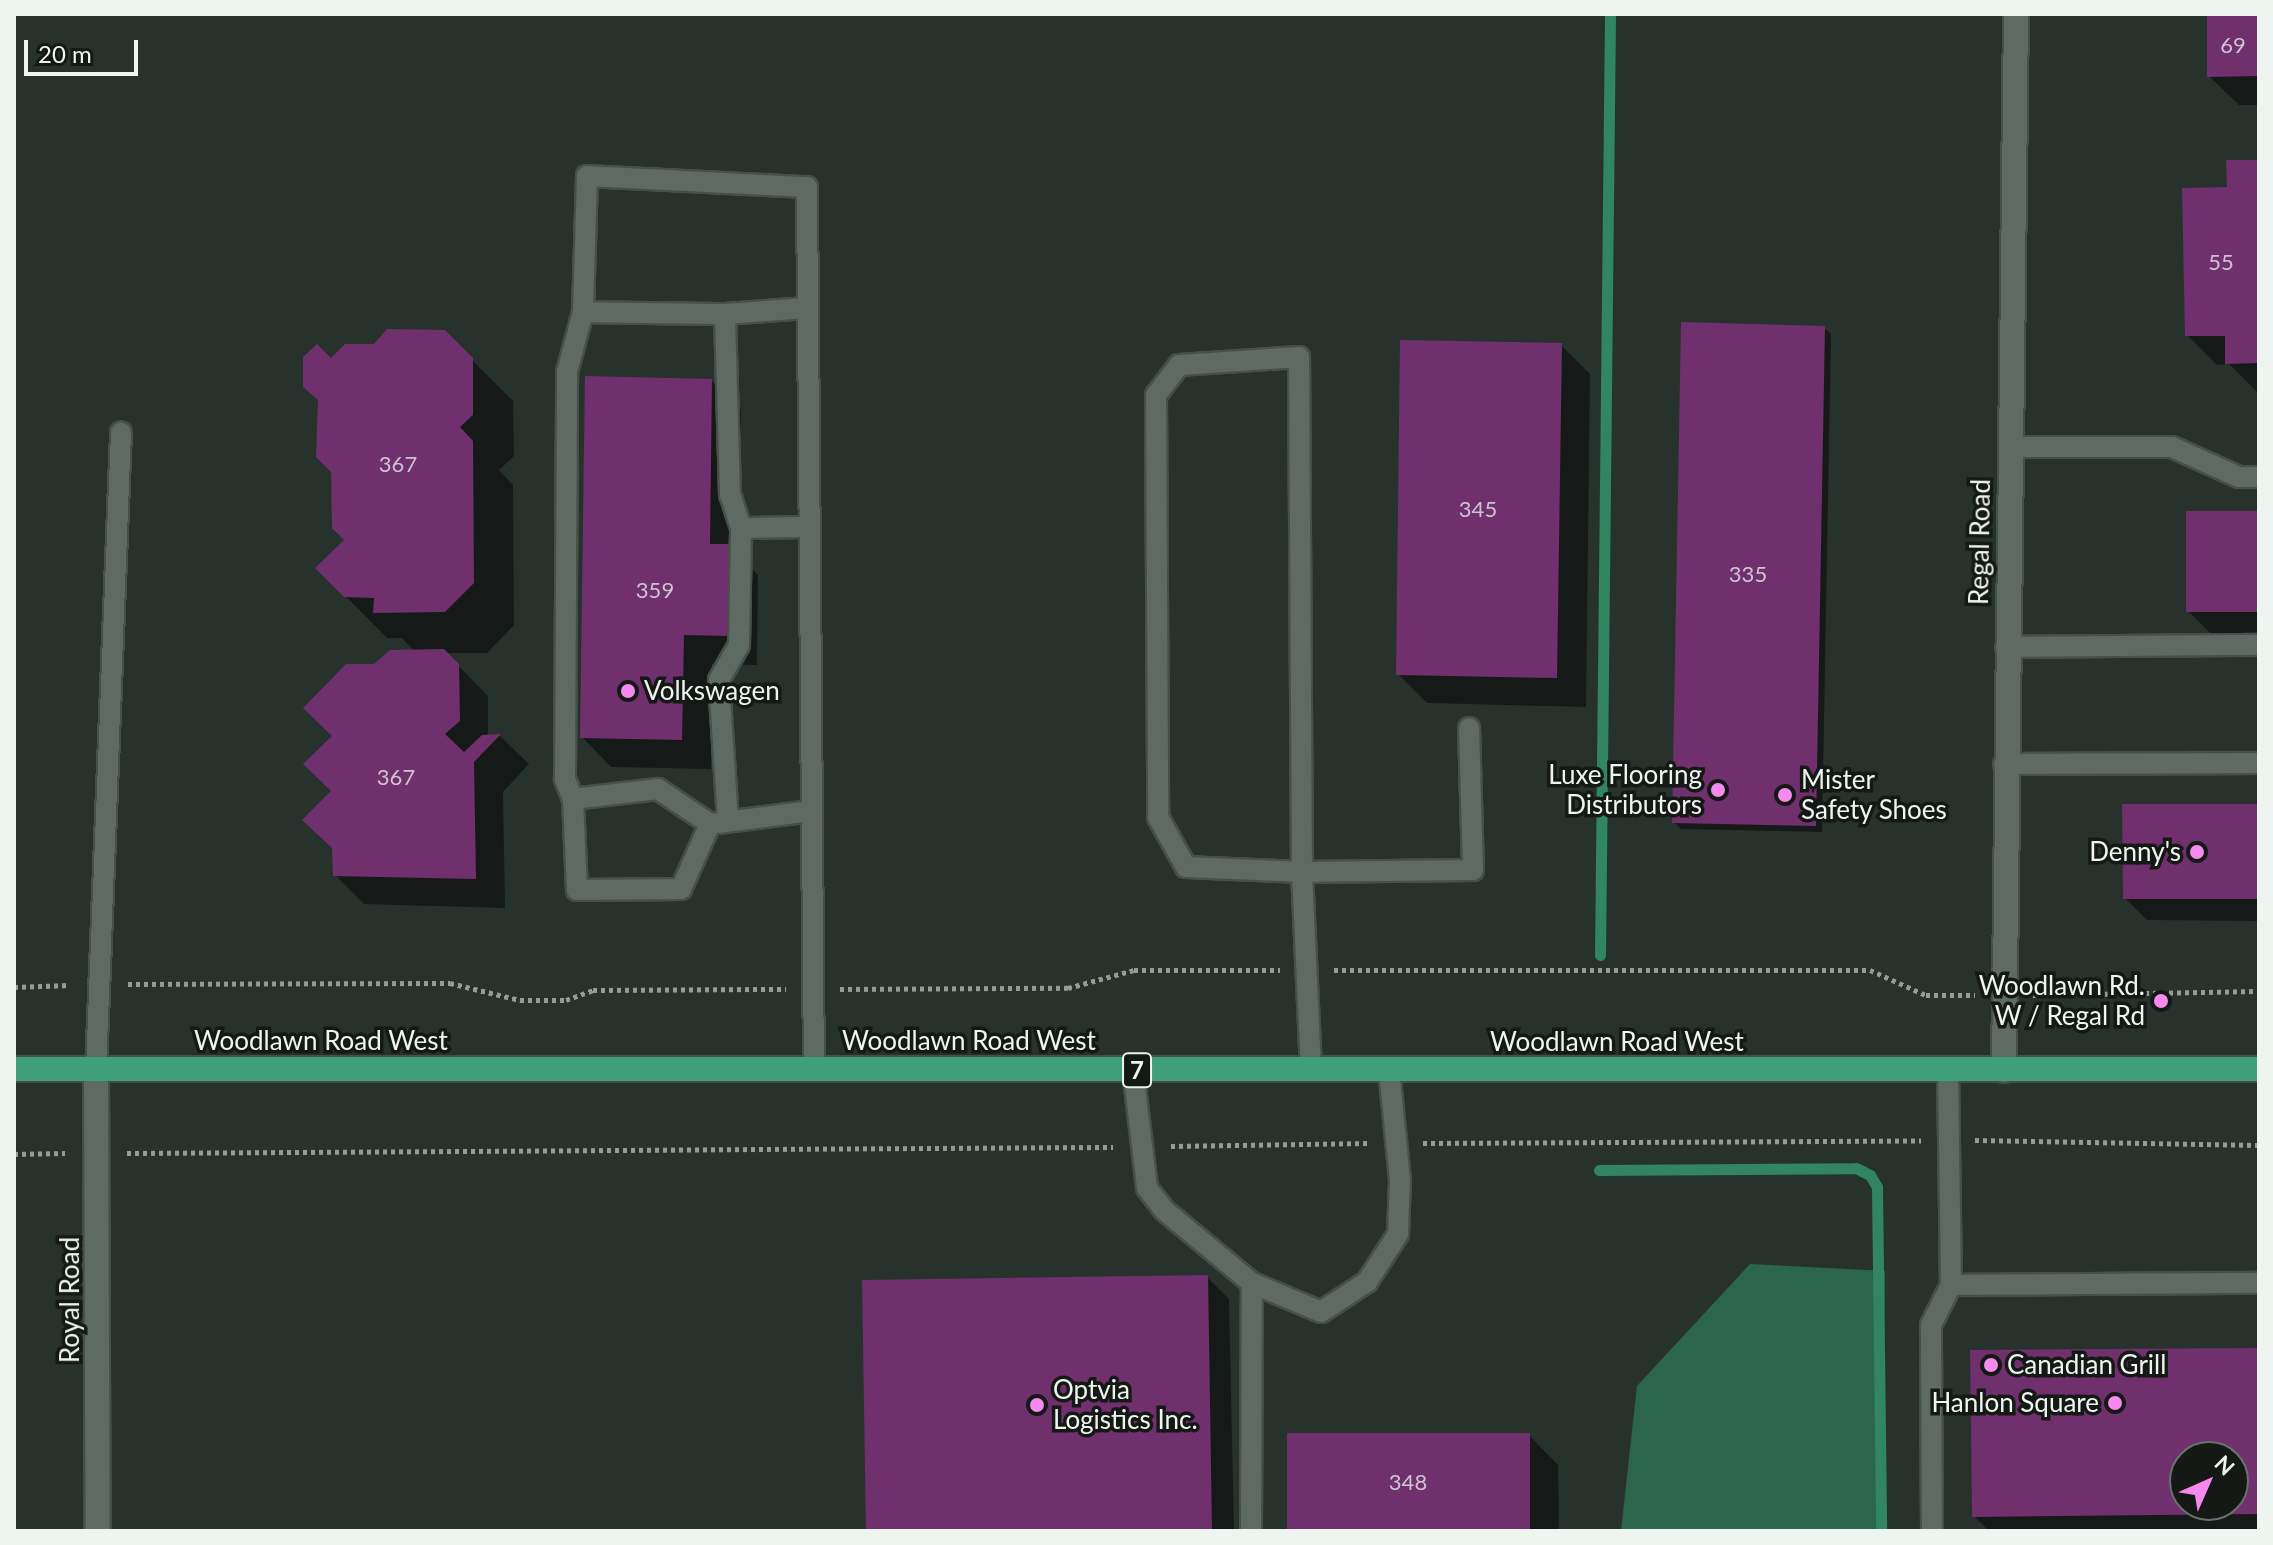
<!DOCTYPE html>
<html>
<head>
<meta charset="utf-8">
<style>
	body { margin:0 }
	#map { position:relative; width:2273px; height:1545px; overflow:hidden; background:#28322d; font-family:Lato,sans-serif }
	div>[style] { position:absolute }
	.green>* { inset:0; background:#2b664c }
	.shadow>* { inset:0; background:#0007 }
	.stream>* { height:11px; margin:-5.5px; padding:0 5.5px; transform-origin:5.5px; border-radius:5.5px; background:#318562 }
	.building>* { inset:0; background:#702f6d }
	.path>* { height:5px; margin-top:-2.5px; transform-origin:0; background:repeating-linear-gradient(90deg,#939c97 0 4px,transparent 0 8px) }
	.roads { filter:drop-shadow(2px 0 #464f4a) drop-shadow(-2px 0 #464f4a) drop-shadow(0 2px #464f4a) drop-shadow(0 -2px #464f4a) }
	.lane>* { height:20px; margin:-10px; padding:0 10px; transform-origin:10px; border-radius:10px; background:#5e6a64 }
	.street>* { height:24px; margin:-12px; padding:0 12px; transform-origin:12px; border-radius:12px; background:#5e6a64 }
	.primary>* { height:24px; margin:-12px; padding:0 12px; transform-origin:12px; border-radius:12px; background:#3fa07b }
	.dots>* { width:22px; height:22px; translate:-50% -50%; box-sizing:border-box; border:4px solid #141916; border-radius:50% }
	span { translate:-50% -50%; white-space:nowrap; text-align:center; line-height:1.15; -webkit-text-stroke:7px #141916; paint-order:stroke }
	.number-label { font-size:22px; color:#cec4d0 }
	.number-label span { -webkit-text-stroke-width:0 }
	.shield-label span { padding:2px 6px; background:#141916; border:2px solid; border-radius:6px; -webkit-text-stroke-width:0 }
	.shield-label { font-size:24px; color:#eef5f1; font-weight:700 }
	.street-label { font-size:26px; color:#eef5f1 }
	.poi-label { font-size:26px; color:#eef5f1 }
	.left { translate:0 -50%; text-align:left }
	.right { translate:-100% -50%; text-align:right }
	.frame { position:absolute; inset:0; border:16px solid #eef5f1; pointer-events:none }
	.north { position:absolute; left:2169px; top:1441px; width:80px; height:80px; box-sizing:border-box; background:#141916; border:2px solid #6b716e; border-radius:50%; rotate:45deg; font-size:22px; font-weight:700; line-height:32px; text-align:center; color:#eef5f1 }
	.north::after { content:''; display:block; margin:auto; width:28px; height:36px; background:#f589ee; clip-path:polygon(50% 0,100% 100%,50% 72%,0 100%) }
	.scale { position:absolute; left:24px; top:40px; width:114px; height:36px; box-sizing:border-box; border:4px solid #eef5f1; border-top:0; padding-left:10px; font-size:24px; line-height:28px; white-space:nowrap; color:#eef5f1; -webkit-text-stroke:6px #141916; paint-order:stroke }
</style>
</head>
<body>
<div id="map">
	<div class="green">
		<i style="clip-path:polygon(1750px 1264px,1885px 1271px,1882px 1531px,1621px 1531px,1637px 1386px)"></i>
	</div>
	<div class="shadow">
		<i style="clip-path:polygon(2208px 14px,2259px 14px,2259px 105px,2239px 105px,2209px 76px)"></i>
		<i style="clip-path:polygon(2259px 162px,2259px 392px,2257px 392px,2229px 364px,2217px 365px,2187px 335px,2229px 189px)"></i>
		<i style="clip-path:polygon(1824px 328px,1831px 334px,1822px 832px,1681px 829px,1674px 822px)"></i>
		<i style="clip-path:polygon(444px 332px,513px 401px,514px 456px,499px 470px,513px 485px,514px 625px,487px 653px,446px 653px,488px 696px,488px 737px,500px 736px,529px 764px,503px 792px,505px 908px,364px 904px,335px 875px,335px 736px,375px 666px,415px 652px,402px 638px,387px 638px,318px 568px,347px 540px,331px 361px)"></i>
		<i style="clip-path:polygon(1561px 345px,1590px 374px,1586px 707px,1427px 703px,1398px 674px)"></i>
		<i style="clip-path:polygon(711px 380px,741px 410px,739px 556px,758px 575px,757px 665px,712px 664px,711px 769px,611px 767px,582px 737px)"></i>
		<i style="clip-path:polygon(2259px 513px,2259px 641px,2218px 641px,2188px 611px)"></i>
		<i style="clip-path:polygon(2259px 806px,2259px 921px,2147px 920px,2125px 898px)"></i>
		<i style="clip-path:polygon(1207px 1277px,1229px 1299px,1234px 1531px,868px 1531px)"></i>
		<i style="clip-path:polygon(evenodd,2259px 1350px,2259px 1531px,1989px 1531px,1974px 1516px,2259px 1350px,2185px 1457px,2233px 1457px,2233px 1505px,2185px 1505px,2185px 1457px)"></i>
		<i style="clip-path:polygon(1529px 1435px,1558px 1465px,1559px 1531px,1289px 1531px)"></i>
	</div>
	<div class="stream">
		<i style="left:1600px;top:955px;width:941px;rotate:-89.39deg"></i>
		<i style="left:1599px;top:1170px;width:257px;rotate:-0.4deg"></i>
		<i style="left:1856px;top:1168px;width:16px;rotate:27deg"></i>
		<i style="left:1870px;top:1175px;width:14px;rotate:60deg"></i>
		<i style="left:1877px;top:1187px;width:344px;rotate:89.3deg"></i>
	</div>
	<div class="building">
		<i style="clip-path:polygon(2207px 14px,2259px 14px,2259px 76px,2207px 77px)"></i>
		<i style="clip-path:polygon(2226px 160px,2259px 160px,2259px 363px,2225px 364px,2225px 336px,2185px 336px,2182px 188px,2227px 187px)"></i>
		<i style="clip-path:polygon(1681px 322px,1825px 326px,1816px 826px,1672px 823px)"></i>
		<i style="clip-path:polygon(387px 329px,445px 330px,473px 358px,473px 415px,460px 427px,473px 441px,474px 583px,445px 612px,373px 613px,374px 598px,344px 597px,315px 568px,344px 540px,332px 528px,331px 472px,316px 457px,318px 400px,303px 387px,303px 357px,317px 344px,331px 358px,345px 344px,374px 344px)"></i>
		<i style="clip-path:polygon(1400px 340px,1562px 343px,1557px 678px,1396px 675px)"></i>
		<i style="clip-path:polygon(585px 376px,712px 379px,710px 544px,729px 544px,728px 636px,684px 635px,682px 740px,580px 738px)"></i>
		<i style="clip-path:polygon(2186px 511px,2259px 511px,2259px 612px,2186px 612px)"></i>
		<i style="clip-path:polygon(444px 649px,459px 664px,460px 721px,445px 734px,464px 752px,482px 735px,501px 734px,474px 762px,476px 879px,333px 876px,332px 848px,302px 820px,331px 791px,303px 764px,332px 736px,303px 708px,346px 664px,374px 664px,390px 650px)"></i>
		<i style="clip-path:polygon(2122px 804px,2259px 804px,2259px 899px,2123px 899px)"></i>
		<i style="clip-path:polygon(1208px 1275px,1212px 1531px,866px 1531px,862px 1280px)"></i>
		<i style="clip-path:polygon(evenodd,2259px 1348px,2259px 1514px,1972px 1517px,1970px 1350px,2259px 1348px,2185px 1457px,2233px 1457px,2233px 1505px,2185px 1505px,2185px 1457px)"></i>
		<i style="clip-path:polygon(1287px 1433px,1530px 1433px,1530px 1531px,1287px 1531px)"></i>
	</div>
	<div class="path">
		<i style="left:1334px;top:970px;width:536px"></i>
		<i style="left:1870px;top:970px;width:61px;rotate:24.1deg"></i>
		<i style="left:1926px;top:995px;width:49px"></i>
		<i style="left:128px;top:984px;width:322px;rotate:-0.2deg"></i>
		<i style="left:450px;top:983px;width:72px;rotate:13.7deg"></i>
		<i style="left:520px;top:1000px;width:46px"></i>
		<i style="left:566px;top:1000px;width:29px;rotate:-20deg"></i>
		<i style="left:593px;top:990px;width:193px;rotate:-0.3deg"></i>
		<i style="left:14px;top:987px;width:56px;rotate:-2deg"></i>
		<i style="left:840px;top:989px;width:228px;rotate:-0.3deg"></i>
		<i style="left:1068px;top:988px;width:68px;rotate:-15.3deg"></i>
		<i style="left:1134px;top:970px;width:146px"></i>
		<i style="left:2033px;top:995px;width:226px;rotate:-1deg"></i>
		<i style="left:1975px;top:1140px;width:284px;rotate:1deg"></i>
		<i style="left:1423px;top:1143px;width:498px;rotate:-0.3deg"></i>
		<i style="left:1171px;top:1146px;width:198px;rotate:-0.9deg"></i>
		<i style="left:127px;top:1153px;width:986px;rotate:-0.35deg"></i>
		<i style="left:14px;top:1154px;width:51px;rotate:-1.1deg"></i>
	</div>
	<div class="roads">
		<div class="lane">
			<i style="left:725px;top:314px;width:142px;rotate:-179.2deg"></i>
			<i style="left:583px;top:312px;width:136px;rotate:-88.3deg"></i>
			<i style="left:587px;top:176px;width:220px;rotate:2.9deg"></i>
			<i style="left:807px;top:187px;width:882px;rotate:89.55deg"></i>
			<i style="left:2009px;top:447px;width:163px"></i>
			<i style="left:2172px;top:447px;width:73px;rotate:24.1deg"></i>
			<i style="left:2239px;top:477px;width:20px"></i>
			<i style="left:741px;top:528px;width:67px;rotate:-0.9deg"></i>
			<i style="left:2006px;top:647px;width:253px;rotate:-0.5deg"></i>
			<i style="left:2004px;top:764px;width:255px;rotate:-0.2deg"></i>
			<i style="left:573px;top:799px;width:22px;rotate:-112deg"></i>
			<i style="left:565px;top:779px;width:407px;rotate:-89.7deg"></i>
			<i style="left:567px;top:372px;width:62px;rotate:-75.1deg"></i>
			<i style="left:728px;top:821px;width:141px;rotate:-93.7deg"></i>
			<i style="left:719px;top:680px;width:40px;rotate:-60.3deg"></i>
			<i style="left:739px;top:645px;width:117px;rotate:-89deg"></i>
			<i style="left:741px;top:528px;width:35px;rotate:-108deg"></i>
			<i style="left:730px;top:495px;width:181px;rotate:-91.6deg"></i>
			<i style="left:725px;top:314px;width:82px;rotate:-4.2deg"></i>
			<i style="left:710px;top:824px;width:63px;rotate:-146.1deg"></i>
			<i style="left:658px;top:789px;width:86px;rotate:173.3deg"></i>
			<i style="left:573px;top:799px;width:91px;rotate:87.5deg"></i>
			<i style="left:577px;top:890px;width:104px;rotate:-0.6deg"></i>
			<i style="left:681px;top:889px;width:71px;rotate:-66deg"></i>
			<i style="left:710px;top:824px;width:102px;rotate:-7.3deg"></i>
			<i style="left:96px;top:1069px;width:637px;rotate:-87.75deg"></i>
			<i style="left:1133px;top:1070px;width:119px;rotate:83.2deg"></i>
			<i style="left:1147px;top:1188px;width:28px;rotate:52deg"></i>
			<i style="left:1164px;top:1210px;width:114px;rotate:39.7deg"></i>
			<i style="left:1252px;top:1283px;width:75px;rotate:22.8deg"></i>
			<i style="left:1321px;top:1312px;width:55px;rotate:-33.1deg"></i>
			<i style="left:1367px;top:1282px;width:57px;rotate:-57.1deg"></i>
			<i style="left:1398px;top:1234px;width:54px;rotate:-87.9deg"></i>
			<i style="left:1400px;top:1180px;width:111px;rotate:-95.7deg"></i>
			<i style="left:1311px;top:1070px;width:198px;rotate:-92.6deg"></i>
			<i style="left:1302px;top:872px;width:515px;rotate:-90.33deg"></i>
			<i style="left:1299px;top:357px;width:120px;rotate:176.2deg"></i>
			<i style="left:1179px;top:365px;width:38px;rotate:127deg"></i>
			<i style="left:1156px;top:395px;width:422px;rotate:89.7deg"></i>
			<i style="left:1158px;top:817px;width:57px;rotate:60.8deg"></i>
			<i style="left:1186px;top:867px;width:116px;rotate:2.5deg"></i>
			<i style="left:1302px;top:872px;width:171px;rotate:-0.7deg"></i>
			<i style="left:1473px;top:870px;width:142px;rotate:-91.6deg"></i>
			<i style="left:1951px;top:1285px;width:308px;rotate:-0.4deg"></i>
			<i style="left:1251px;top:1531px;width:248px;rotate:-89.8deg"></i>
			<i style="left:1932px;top:1531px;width:206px;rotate:-90.3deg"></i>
			<i style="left:1931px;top:1325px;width:45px;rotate:-63.4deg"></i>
			<i style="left:1951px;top:1285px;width:215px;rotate:-90.8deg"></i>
		</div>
		<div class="street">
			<i style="left:96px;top:1069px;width:462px;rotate:89.8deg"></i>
			<i style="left:2004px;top:1070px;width:1056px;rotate:-89.35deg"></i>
		</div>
		<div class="primary">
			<i style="left:14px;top:1069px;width:2245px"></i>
		</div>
	</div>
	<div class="dots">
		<i style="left:628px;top:691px;background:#f589ee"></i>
		<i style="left:1718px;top:790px;background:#f589ee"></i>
		<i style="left:1785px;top:795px;background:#f589ee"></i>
		<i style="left:2197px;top:852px;background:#f589ee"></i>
		<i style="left:2161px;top:1001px;background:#f589ee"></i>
		<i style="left:1991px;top:1365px;background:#f589ee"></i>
		<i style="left:2115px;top:1403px;background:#f589ee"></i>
		<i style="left:1037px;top:1405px;background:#f589ee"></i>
	</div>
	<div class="number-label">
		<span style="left:2233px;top:45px">69</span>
		<span style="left:2221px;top:262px">55</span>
		<span style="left:398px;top:464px">367</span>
		<span style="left:1478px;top:509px">345</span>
		<span style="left:1748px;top:574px">335</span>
		<span style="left:655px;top:590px">359</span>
		<span style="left:396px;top:777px">367</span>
		<span style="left:1408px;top:1482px">348</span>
	</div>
	<div class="shield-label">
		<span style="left:1137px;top:1070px">7</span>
	</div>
	<div class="street-label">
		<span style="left:1980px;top:542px;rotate:-89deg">Regal Road</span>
		<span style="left:321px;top:1041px">Woodlawn Road West</span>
		<span style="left:969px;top:1041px">Woodlawn Road West</span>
		<span style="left:1617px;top:1042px">Woodlawn Road West</span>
		<span style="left:70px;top:1300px;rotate:-90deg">Royal Road</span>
	</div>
	<div class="poi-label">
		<span class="left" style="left:644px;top:691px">Volkswagen</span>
		<span class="right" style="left:1702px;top:790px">Luxe Flooring<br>Distributors</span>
		<span class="left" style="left:1801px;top:795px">Mister<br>Safety Shoes</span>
		<span class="right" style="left:2181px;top:852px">Denny's</span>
		<span class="right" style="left:2145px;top:1001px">Woodlawn Rd.<br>W / Regal Rd</span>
		<span class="left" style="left:2007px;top:1365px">Canadian Grill</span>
		<span class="left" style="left:1053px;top:1405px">Optvia<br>Logistics Inc.</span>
		<span class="right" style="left:2099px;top:1403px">Hanlon Square</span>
	</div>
	<div class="frame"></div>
	<div class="north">N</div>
	<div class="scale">20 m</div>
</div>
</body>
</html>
